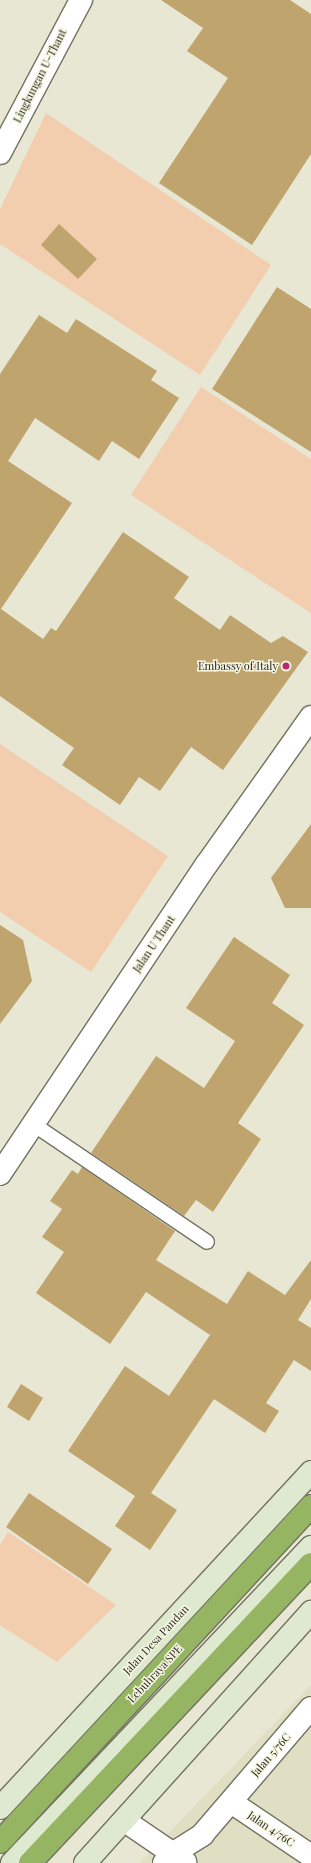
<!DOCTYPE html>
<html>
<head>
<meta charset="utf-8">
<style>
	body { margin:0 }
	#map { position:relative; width:311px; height:1863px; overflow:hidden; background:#e8e7d4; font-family:"Playfair Display",serif }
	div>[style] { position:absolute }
	.built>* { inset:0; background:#e0dfc3 }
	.green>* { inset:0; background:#f2cdae }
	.building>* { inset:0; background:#bfa46e }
	.roads { filter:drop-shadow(1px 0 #737261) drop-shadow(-1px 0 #737261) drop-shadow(0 1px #737261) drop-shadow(0 -1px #737261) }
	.lane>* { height:14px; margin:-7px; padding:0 7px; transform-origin:7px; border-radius:7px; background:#fff }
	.street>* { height:22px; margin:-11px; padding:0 11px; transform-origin:11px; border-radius:11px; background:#fff }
	.secondary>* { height:22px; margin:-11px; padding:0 11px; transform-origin:11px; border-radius:11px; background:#dfe9d0 }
	.highway>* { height:22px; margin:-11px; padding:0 11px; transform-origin:11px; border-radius:11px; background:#95b562 }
	.dots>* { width:11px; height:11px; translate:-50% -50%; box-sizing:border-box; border:2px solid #f5f5e1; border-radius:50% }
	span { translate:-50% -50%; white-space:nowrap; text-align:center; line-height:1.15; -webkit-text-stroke:3px #f5f5e1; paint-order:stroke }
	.street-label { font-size:11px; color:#272720 }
	.poi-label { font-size:11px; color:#272720 }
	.right { translate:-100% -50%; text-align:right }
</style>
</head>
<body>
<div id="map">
	<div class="built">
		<i style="clip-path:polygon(311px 1685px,311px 1863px,140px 1863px)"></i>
	</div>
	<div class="green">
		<i style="clip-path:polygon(46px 113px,271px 265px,200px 375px,0 244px,0 209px)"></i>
		<i style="clip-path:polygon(201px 387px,311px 459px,311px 613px,131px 495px)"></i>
		<i style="clip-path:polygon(0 744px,168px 856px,91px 972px,0 912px)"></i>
		<i style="clip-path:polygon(8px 1532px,116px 1605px,57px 1662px,0 1625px,0 1545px)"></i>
	</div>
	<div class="building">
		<i style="clip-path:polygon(161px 0,290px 0,311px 14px,311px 154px,252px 245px,159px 183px,228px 78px,187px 51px,203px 28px)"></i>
		<i style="clip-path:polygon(59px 224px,97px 259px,78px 279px,41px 245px)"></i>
		<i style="clip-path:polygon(277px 287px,311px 309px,311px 452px,212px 389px)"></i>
		<i style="clip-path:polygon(39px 315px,67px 333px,76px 319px,157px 371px,151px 380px,179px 398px,139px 459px,112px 441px,99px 461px,35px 418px,8px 461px,72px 503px,1px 609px,43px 639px,51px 628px,56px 631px,123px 532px,189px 577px,174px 598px,220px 630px,230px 615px,271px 643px,283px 636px,308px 652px,223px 770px,191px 747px,160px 791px,139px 777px,120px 805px,62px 765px,74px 748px,0 696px,0 374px)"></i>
		<i style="clip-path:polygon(311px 824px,311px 908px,285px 908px,271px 878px)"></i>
		<i style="clip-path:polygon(0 925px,23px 940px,32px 981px,0 1024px)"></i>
		<i style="clip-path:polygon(234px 937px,290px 975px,272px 1003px,304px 1025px,238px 1123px,261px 1139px,213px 1212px,196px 1200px,184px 1216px,91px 1153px,156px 1056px,204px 1088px,235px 1041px,186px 1008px)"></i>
		<i style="clip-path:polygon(82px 1167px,175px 1231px,156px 1260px,227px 1304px,248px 1271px,285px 1295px,311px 1260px,311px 1299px,298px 1320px,311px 1328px,311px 1371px,294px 1360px,266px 1403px,279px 1411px,265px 1433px,214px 1399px,151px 1493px,177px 1510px,150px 1550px,115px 1526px,135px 1496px,68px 1451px,125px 1366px,169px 1396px,210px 1335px,146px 1292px,110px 1344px,36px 1293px,64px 1252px,42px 1237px,62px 1209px,50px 1201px,72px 1170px,78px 1174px)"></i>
		<i style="clip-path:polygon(21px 1384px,43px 1398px,29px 1421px,7px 1407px)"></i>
		<i style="clip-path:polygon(29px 1493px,112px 1549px,88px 1584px,6px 1527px)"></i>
	</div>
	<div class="roads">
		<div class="lane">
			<i style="left:33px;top:1124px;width:210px;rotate:34.1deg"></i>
		</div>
		<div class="street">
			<i style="left:0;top:153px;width:173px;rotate:-62.1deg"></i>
			<i style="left:0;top:1174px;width:373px;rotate:-56.3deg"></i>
			<i style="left:207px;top:864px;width:180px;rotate:-54.7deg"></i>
			<i style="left:231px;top:1802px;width:97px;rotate:34deg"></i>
			<i style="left:125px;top:1821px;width:73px;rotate:34.3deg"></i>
			<i style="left:164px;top:1863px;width:12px;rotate:-48deg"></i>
			<i style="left:172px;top:1854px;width:36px;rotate:-32deg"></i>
			<i style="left:202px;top:1835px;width:167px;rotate:-49.4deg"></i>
		</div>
		<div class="secondary">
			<i style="left:0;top:1808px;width:458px;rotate:-47.2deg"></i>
			<i style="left:12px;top:1863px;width:435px;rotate:-46.6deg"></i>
			<i style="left:85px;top:1863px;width:338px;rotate:-48deg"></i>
		</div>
		<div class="highway">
			<i style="left:0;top:1842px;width:458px;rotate:-47.2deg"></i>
			<i style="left:30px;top:1863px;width:410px;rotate:-46.8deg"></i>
		</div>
	</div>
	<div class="dots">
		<i style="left:286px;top:666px;background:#b62c69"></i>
	</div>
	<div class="street-label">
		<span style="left:40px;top:76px;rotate:-63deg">Lingkungan U-Thant</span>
		<span style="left:154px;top:944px;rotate:-56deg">Jalan U Thant</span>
		<span style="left:156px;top:1640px;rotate:-47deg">Jalan Desa Pandan</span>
		<span style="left:155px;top:1674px;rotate:-47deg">Lebuhraya SPE</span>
		<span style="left:271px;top:1755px;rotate:-49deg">Jalan 5/76C</span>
		<span style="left:271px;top:1829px;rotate:34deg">Jalan 4/76C</span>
	</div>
	<div class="poi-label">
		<span class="right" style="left:278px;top:666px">Embassy of Italy</span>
	</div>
</div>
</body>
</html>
